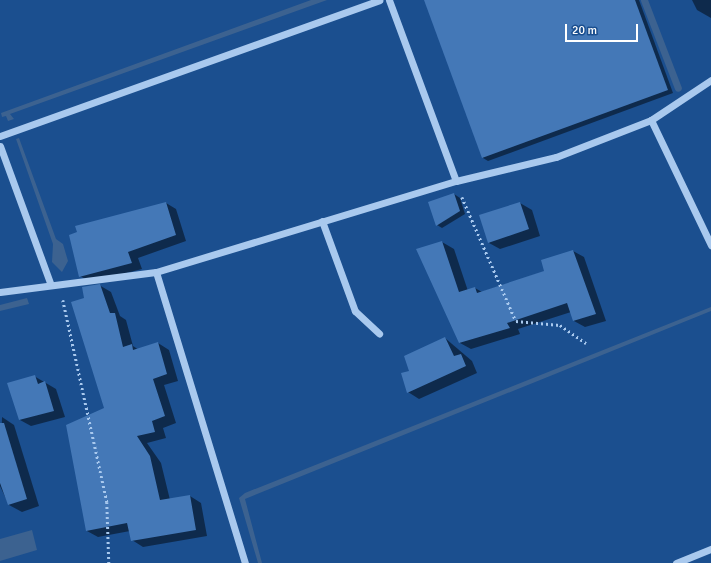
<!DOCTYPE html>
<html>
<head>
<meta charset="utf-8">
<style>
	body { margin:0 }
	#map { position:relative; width:711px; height:563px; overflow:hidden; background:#1b4f8f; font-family:Signika,sans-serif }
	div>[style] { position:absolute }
	.water>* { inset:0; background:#3c6290 }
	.shadow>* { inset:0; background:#0007 }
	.stream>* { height:7px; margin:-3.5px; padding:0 3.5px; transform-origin:3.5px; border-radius:3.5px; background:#3c6290 }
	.building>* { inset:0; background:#4478b7 }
	.path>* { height:2.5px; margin-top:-1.25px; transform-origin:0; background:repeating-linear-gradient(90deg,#a9c9ee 0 2px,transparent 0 5px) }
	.minor>* { height:7px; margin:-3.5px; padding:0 3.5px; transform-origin:3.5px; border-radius:3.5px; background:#a9c9ee }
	span { translate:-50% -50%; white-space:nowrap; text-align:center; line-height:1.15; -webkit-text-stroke:3.5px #1b4f8f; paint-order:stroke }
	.scale { position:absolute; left:565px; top:24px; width:73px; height:18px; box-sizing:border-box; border:2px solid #fff; border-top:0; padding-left:5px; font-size:12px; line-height:14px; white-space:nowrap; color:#fff; -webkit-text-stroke:3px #1b4f8f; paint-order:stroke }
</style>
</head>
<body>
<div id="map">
	<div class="water">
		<i style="clip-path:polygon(311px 0,327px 0,10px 114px,14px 119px,8px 121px,6px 116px,2px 117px,1px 113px)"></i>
		<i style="clip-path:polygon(19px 138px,56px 239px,63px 244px,68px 261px,62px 272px,52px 262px,53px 244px,16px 139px)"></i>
		<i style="clip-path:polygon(27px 298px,29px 304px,0 311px,0 305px)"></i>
		<i style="clip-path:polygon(711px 307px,711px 311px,245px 499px,262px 563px,258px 563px,239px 498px,245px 493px)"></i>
		<i style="clip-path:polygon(32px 530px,37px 550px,0 561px,0 539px)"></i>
	</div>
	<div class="shadow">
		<i style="clip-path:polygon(425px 0,639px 0,673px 93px,488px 161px,483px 158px)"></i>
		<i style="clip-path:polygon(692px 0,711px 0,711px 18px,697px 10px)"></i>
		<i style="clip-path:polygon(454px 194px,460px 198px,465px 214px,442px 228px,437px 225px)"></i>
		<i style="clip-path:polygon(166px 203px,176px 209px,186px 241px,138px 258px,142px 269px,91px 282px,80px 276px)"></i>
		<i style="clip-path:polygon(520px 203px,532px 210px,540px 236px,500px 249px,489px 243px)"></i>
		<i style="clip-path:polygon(442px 242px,454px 249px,468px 291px,475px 288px,482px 292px,546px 271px,573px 251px,584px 257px,606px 321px,585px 327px,574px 321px,571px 312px,518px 329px,520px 334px,471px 349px,460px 343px)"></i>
		<i style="clip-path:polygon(99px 285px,111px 292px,120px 316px,126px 320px,133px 346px,139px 350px,158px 343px,169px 350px,178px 381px,164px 385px,176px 423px,163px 428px,166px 438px,147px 443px,161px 463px,170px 500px,190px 496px,201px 503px,207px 536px,143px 547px,132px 540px,130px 531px,98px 537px,87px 531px,105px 409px,85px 298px)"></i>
		<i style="clip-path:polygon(445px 338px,472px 361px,477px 373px,419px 399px,408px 392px,411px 371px)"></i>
		<i style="clip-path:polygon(34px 376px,56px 389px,65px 417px,31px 426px,20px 420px)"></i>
		<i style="clip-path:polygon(2px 417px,14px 425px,39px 506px,22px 512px,9px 505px,0 486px)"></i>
	</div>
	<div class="stream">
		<i style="left:644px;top:0;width:94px;rotate:68.9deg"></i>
	</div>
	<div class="building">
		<i style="clip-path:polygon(424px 0,635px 0,668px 90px,482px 158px)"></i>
		<i style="clip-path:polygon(454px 193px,460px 211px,436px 226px,428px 202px)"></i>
		<i style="clip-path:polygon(166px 202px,176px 235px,128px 252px,132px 263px,79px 277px,69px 235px,77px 232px,75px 226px)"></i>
		<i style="clip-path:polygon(520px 202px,529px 229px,488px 243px,479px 215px)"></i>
		<i style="clip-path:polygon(442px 241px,459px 292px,475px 287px,477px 293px,544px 271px,541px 260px,573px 250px,596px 314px,573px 321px,567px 303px,507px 323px,510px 328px,459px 343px,416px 249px)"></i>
		<i style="clip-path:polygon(100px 284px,110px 313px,115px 313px,123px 347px,132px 344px,133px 350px,158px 342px,167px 374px,153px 379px,165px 416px,152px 421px,155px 432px,137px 436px,150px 456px,160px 500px,190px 495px,196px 530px,131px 541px,127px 523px,86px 531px,66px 425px,104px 408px,71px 302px,84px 298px,82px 287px)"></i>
		<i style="clip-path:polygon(445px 337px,454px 356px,461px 354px,466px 366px,407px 393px,401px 373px,409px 371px,404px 356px)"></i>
		<i style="clip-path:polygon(35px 375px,38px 384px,45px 381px,54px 411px,19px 420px,7px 383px)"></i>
		<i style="clip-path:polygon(0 423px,4px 423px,27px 499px,8px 505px,0 483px)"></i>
	</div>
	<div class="path">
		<i style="left:462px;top:197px;width:135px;rotate:66.5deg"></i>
		<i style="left:516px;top:321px;width:44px;rotate:5.2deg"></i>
		<i style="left:560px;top:325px;width:32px;rotate:35deg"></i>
		<i style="left:63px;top:300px;width:207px;rotate:77.7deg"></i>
		<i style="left:107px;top:502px;width:61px;rotate:88.1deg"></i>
	</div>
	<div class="minor">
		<i style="left:389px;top:0;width:193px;rotate:69.7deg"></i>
		<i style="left:651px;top:120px;width:139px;rotate:64.4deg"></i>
		<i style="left:0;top:136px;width:403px;rotate:-19.7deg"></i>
		<i style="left:0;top:146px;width:146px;rotate:69.9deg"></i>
		<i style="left:322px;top:221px;width:96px;rotate:69.9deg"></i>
		<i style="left:355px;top:311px;width:33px;rotate:43deg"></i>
		<i style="left:156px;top:272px;width:304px;rotate:73deg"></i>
		<i style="left:0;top:292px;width:157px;rotate:-7.3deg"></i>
		<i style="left:156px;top:272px;width:313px;rotate:-16.9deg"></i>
		<i style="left:456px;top:181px;width:103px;rotate:-13.5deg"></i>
		<i style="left:556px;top:157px;width:102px;rotate:-21.3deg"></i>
		<i style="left:651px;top:120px;width:72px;rotate:-33.7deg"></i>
		<i style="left:676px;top:563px;width:38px;rotate:-22deg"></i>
	</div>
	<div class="scale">20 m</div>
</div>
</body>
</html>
